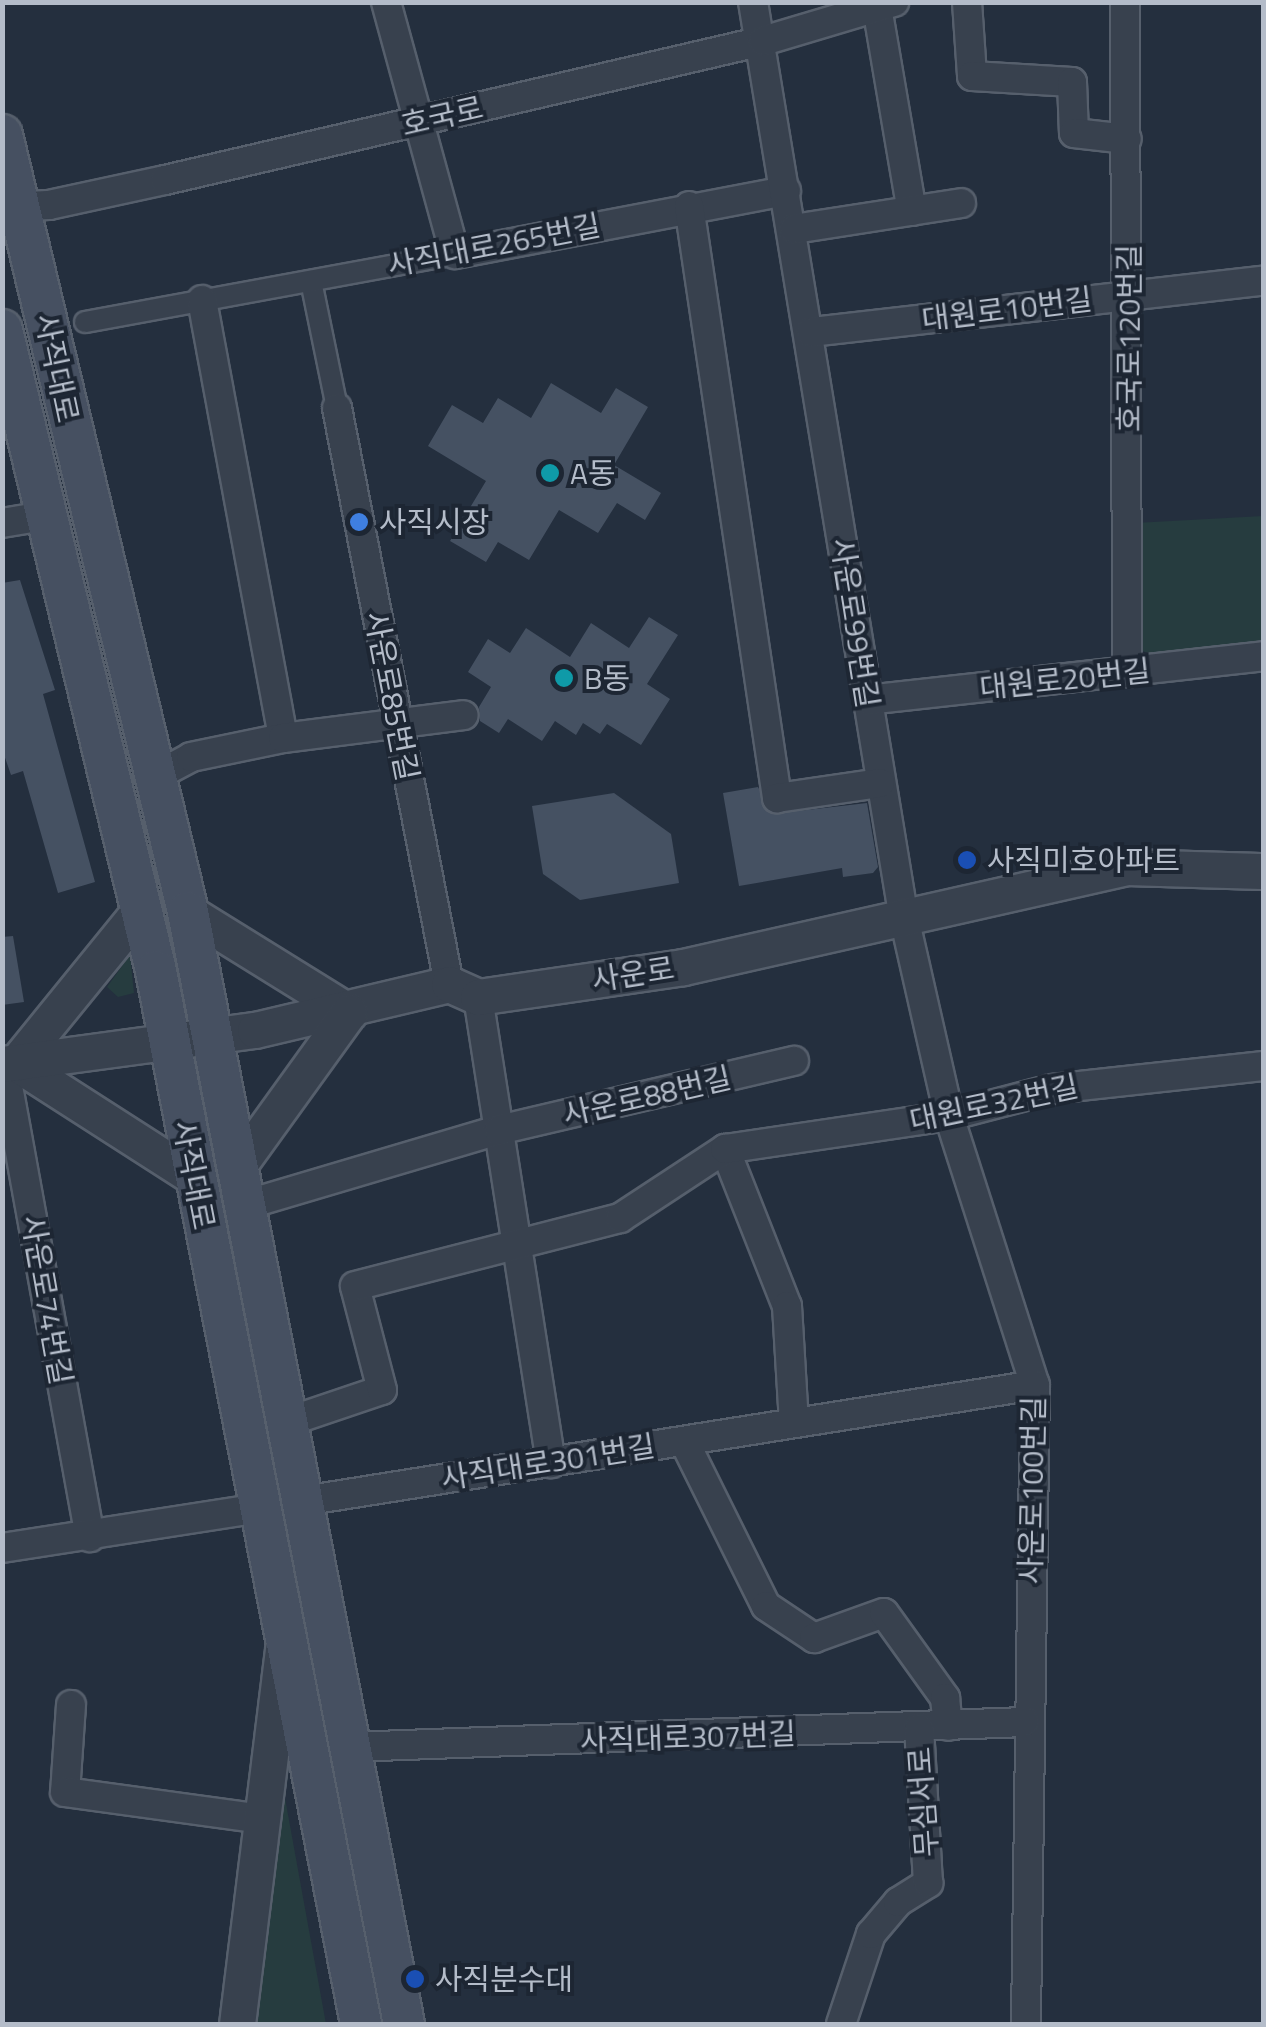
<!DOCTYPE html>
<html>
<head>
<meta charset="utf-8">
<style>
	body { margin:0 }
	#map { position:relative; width:1266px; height:2027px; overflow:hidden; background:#242f3e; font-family:"Titillium Web","Noto Sans KR",sans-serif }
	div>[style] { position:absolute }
	.green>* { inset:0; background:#263c3f }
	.building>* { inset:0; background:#455162 }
	.roads { filter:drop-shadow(2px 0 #565f6c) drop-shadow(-2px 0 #565f6c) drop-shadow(0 2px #565f6c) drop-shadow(0 -2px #565f6c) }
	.pedestrian>* { height:20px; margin:-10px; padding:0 10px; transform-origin:10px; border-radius:10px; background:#38414e }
	.minor>* { height:28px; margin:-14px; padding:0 14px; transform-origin:14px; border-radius:14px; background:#38414e }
	.tertiary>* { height:35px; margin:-17.5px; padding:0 17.5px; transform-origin:17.5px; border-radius:17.5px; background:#38414e }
	.secondary>* { height:40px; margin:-20px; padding:0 20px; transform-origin:20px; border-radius:20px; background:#465061 }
	.dots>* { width:28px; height:28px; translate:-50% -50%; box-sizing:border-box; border:5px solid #1d2633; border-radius:50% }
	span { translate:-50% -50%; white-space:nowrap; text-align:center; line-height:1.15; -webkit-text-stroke:8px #1d2633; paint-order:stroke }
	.street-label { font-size:30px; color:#b4bcc9 }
	.poi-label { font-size:30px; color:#b4bcc9 }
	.left { translate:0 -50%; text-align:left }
	.frame { position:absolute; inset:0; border:5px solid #b4bcc9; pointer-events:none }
</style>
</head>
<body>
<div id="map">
	<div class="green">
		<i style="clip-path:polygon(1263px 516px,1263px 647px,1159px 659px,1137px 648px,1135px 523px)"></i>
		<i style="clip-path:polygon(130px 955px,134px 993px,118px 997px,107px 987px)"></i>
		<i style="clip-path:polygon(277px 1754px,326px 2024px,252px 2024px)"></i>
	</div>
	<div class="building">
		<i style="clip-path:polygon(551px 383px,601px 413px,616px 388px,648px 407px,614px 465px,661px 493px,645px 520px,617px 503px,598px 533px,559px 510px,529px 560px,498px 542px,486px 562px,450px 541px,486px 481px,428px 446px,452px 405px,483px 423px,498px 398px,531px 418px)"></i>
		<i style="clip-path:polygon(20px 580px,55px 690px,43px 694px,95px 882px,58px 893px,23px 771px,11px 775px,2px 749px,2px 583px)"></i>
		<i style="clip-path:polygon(649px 617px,678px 635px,647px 684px,670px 699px,641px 745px,607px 724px,600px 734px,583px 723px,576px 735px,555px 721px,542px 741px,508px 719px,499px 733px,480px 721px,479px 707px,491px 687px,468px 672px,488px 639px,510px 653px,526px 628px,570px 657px,591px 623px,629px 648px)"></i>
		<i style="clip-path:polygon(758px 787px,772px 814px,867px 803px,878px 867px,873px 873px,843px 877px,842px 868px,739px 886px,723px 793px)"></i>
		<i style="clip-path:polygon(614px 793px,671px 834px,679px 883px,580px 900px,543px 874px,532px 806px)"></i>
		<i style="clip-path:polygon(13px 936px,24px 1002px,2px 1005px,2px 937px)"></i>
	</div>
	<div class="roads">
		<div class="pedestrian">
			<i style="left:311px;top:281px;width:130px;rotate:78.4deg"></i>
			<i style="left:85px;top:322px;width:376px;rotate:-10.4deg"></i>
		</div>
		<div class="minor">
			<i style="left:386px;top:2px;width:261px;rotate:74.7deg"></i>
			<i style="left:455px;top:254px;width:337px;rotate:-10.8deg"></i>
			<i style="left:753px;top:2px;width:923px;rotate:80.65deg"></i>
			<i style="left:903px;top:913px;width:208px;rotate:77.2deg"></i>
			<i style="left:949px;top:1116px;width:282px;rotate:72.3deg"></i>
			<i style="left:1035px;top:1385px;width:639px;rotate:90.81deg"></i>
			<i style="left:967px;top:2px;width:74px;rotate:86.1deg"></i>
			<i style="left:972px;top:76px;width:100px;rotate:3.4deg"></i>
			<i style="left:1072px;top:82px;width:51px;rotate:87.8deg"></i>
			<i style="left:1074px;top:133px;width:53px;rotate:6.5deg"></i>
			<i style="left:1125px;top:2px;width:671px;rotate:89.83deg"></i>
			<i style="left:877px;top:7px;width:207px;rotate:80.3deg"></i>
			<i style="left:689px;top:206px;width:599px;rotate:81.54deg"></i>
			<i style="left:777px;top:798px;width:104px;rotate:-8.3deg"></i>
			<i style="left:4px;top:207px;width:45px;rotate:-2.5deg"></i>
			<i style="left:49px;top:205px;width:119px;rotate:-12.2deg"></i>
			<i style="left:165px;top:180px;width:614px;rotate:-13.09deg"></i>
			<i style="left:763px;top:41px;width:137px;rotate:-16.6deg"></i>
			<i style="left:794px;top:229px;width:169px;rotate:-8.8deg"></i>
			<i style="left:202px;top:300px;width:445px;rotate:79.5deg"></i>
			<i style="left:811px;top:332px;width:456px;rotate:-6.5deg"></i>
			<i style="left:337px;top:408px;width:587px;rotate:79deg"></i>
			<i style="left:2px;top:523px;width:43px;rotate:-9.5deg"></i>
			<i style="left:867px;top:700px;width:399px;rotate:-6.3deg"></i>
			<i style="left:156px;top:776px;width:40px;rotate:-28deg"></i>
			<i style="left:191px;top:757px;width:94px;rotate:-11.7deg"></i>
			<i style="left:283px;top:738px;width:182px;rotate:-7.2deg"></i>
			<i style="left:478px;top:997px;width:472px;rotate:81.1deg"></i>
			<i style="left:4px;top:1064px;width:481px;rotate:79.7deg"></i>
			<i style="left:725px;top:1149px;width:169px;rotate:68.5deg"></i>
			<i style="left:787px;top:1306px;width:117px;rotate:86.6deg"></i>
			<i style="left:245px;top:1205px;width:265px;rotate:-16.5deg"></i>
			<i style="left:499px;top:1130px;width:303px;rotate:-13.2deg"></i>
			<i style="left:287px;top:1422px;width:100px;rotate:-18.6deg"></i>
			<i style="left:382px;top:1390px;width:107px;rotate:-104.6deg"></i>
			<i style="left:355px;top:1286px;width:274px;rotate:-14.4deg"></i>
			<i style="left:620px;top:1218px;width:126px;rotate:-33.3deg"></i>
			<i style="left:725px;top:1149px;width:226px;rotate:-8.4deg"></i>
			<i style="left:949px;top:1116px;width:106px;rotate:-14.7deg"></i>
			<i style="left:1052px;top:1089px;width:213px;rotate:-6.2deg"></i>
			<i style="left:684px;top:1441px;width:184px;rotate:63.6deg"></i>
			<i style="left:766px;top:1606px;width:58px;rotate:33.7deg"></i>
			<i style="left:814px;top:1638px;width:74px;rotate:-19.7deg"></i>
			<i style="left:884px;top:1613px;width:105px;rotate:54.3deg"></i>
			<i style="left:945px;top:1698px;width:28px;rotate:84deg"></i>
			<i style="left:303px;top:1501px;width:741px;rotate:-9deg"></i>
			<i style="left:2px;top:1548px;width:261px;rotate:-8.8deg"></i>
			<i style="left:71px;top:1705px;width:87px;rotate:93.9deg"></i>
			<i style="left:65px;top:1792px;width:199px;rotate:7.8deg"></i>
			<i style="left:350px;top:1747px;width:675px;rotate:-2.12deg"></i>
			<i style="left:841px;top:2024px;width:95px;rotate:-71.6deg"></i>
			<i style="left:871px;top:1934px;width:42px;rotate:-49.8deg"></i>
			<i style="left:898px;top:1902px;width:36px;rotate:-32deg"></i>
			<i style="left:928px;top:1883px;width:155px;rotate:-93.3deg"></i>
		</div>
		<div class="tertiary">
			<i style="left:188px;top:912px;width:190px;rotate:31.8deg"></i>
			<i style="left:16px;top:1063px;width:213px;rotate:32.7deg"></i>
			<i style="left:16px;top:1063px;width:198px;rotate:-50.9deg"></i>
			<i style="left:2px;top:1064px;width:255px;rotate:-7.7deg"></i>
			<i style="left:255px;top:1030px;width:199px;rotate:-13.3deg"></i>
			<i style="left:449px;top:984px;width:32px;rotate:24deg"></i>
			<i style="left:478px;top:997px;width:207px;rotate:-8.3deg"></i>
			<i style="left:683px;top:967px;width:455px;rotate:-12.7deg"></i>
			<i style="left:1127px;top:867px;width:137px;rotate:1.7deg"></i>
			<i style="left:238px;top:1166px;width:190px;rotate:-54.2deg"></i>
			<i style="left:237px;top:2024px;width:377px;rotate:-83deg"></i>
		</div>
		<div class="secondary">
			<i style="left:2px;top:135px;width:799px;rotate:76.54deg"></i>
			<i style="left:188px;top:912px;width:1133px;rotate:79.01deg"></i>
			<i style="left:2px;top:330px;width:659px;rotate:76.49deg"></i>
			<i style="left:156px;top:971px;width:1073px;rotate:78.98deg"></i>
		</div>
	</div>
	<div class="dots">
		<i style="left:550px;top:473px;background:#0f9aa8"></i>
		<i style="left:359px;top:522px;background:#3f7fe0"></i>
		<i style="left:564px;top:678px;background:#0f9aa8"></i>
		<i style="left:967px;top:860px;background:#1a4fb4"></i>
		<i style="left:415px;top:1979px;background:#1a4fb4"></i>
	</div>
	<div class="street-label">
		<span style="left:442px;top:116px;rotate:-13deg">호국로</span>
		<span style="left:494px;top:245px;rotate:-11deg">사직대로265번길</span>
		<span style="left:1007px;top:309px;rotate:-7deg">대원로10번길</span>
		<span style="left:1129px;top:338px;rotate:-90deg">호국로120번길</span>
		<span style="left:57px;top:368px;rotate:78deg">사직대로</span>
		<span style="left:855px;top:623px;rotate:81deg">사운로99번길</span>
		<span style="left:1065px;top:679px;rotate:-6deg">대원로20번길</span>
		<span style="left:392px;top:696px;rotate:79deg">사운로85번길</span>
		<span style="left:633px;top:974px;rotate:-9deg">사운로</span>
		<span style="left:647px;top:1096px;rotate:-13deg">사운로88번길</span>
		<span style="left:994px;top:1103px;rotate:-12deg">대원로32번길</span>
		<span style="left:194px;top:1175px;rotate:79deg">사직대로</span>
		<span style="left:47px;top:1300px;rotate:80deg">사운로74번길</span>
		<span style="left:548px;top:1462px;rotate:-9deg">사직대로301번길</span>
		<span style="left:1032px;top:1490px;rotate:-89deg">사운로100번길</span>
		<span style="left:688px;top:1737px;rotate:-2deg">사직대로307번길</span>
		<span style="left:923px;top:1802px;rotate:-94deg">무심서로</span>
	</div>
	<div class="poi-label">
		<span class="left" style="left:570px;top:473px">A동</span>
		<span class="left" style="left:379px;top:522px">사직시장</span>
		<span class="left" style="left:584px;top:678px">B동</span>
		<span class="left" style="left:987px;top:860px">사직미호아파트</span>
		<span class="left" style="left:435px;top:1979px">사직분수대</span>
	</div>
	<div class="frame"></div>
</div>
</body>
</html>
